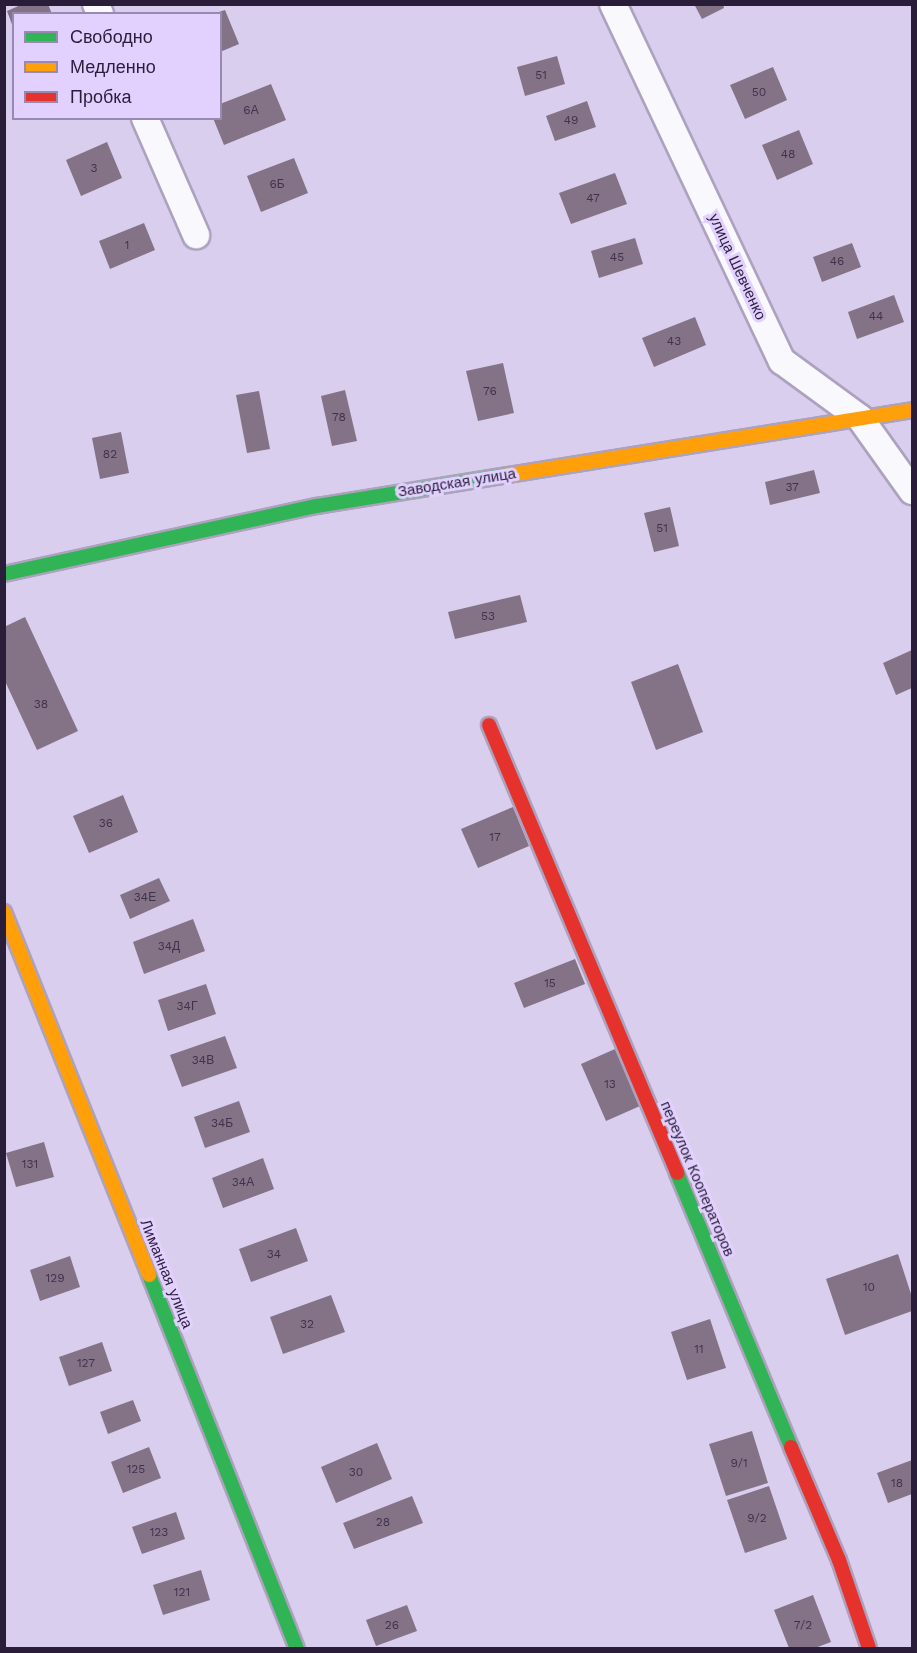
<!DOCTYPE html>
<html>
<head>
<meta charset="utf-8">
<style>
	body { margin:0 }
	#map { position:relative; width:917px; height:1653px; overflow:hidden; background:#daceef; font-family:"Work Sans",sans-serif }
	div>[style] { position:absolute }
	.building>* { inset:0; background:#847286 }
	.roads { filter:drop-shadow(2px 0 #ada2be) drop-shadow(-2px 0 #ada2be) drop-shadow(0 2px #ada2be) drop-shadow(0 -2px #ada2be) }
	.street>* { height:26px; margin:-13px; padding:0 13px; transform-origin:13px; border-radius:13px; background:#f9f8fd }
	.fast>* { height:14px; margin:-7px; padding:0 7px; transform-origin:7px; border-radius:7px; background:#30b455 }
	.slow>* { height:14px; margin:-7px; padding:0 7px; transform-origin:7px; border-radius:7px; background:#ff9f0a }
	.jam>* { height:14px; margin:-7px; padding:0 7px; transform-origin:7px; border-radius:7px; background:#e5322d }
	span { translate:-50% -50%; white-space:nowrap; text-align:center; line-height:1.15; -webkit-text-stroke:6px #e2d1ff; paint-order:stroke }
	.number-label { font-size:12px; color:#40324d }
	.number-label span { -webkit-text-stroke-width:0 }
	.street-label { font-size:15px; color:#291d3a }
	.frame { position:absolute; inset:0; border:6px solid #291d3a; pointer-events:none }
	.legend { position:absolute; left:12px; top:12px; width:210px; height:108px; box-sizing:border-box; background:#e2d1ff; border:2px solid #9889b0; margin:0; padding:8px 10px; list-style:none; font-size:18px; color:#291d3a }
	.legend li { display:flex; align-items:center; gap:12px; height:30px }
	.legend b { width:30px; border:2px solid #9889b0 }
</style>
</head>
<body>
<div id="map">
	<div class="building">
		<i style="clip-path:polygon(23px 4px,48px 4px,52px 14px,14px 14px,13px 27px,7px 11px)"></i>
		<i style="clip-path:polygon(694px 4px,723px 4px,724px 8px,702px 19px)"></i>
		<i style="clip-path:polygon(225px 10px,239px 44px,220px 52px,220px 14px,216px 13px)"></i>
		<i style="clip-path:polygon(557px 56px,565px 84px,525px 96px,517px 67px)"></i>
		<i style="clip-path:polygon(773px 67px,787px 100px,745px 119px,730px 85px)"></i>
		<i style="clip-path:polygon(271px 84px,286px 120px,224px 145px,213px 118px,220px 118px,220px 104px)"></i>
		<i style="clip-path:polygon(587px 101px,596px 127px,555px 141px,546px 116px)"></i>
		<i style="clip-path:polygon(799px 130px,813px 164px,777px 180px,762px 145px)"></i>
		<i style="clip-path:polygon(107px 142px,122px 178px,81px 196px,66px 160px)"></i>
		<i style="clip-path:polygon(294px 158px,308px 193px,261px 212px,247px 176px)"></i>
		<i style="clip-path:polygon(615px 173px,627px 204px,571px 224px,559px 193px)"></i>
		<i style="clip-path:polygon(144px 223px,155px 250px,110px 269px,99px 241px)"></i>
		<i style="clip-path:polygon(635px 238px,643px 264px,599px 278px,591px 251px)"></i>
		<i style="clip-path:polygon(852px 243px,861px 267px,822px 282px,813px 257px)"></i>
		<i style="clip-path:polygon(894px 295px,904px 322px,857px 339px,848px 312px)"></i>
		<i style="clip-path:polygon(695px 317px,706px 345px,654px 367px,642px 338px)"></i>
		<i style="clip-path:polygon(503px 363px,514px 413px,478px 421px,466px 371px)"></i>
		<i style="clip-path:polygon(345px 390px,357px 441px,332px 446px,321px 396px)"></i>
		<i style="clip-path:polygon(259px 391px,270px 449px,247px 453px,236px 395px)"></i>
		<i style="clip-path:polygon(121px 432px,129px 473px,100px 479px,92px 438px)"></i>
		<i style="clip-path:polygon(814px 470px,820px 493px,770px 505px,765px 482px)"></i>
		<i style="clip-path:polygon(670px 507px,679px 546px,654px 552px,644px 513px)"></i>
		<i style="clip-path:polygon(520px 595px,527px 622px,455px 639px,448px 612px)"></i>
		<i style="clip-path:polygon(25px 617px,78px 731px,37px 750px,4px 679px,4px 627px)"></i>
		<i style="clip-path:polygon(912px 650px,912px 688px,896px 695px,883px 663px)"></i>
		<i style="clip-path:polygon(678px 664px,703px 732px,656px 750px,631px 682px)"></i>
		<i style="clip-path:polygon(123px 795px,138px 832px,89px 853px,73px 816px)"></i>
		<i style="clip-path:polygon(513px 807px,529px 846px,478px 868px,461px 829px)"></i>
		<i style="clip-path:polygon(159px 878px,170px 901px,130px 919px,120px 895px)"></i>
		<i style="clip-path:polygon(193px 919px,205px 951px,144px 974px,133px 942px)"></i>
		<i style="clip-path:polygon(575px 959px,585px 984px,524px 1008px,514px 983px)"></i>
		<i style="clip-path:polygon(206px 984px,216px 1014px,168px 1031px,158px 1000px)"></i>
		<i style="clip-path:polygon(225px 1036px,237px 1068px,182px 1087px,170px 1055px)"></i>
		<i style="clip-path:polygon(615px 1049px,640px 1106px,606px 1121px,581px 1064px)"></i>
		<i style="clip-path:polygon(239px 1101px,250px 1132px,205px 1148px,194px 1117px)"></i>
		<i style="clip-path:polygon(44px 1142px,54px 1177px,16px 1187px,6px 1153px)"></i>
		<i style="clip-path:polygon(263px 1158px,274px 1189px,223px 1208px,212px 1178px)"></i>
		<i style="clip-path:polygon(296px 1228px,308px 1261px,251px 1282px,239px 1249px)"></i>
		<i style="clip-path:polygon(898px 1254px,912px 1297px,912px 1311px,845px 1335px,826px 1279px)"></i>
		<i style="clip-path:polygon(70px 1256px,80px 1287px,40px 1301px,30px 1270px)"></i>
		<i style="clip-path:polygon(331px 1295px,345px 1332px,283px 1354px,270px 1317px)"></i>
		<i style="clip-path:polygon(710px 1319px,726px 1368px,687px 1380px,671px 1332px)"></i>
		<i style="clip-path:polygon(102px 1342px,112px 1371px,69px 1386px,59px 1357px)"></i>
		<i style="clip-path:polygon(133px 1400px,141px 1421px,108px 1434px,100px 1412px)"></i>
		<i style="clip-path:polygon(752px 1431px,768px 1483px,726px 1496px,709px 1444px)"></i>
		<i style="clip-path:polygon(377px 1443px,392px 1479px,336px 1503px,321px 1467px)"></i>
		<i style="clip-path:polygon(149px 1447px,161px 1478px,123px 1493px,111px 1462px)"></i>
		<i style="clip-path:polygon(912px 1460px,912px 1494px,888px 1503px,877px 1473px)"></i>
		<i style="clip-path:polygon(769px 1486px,787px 1539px,745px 1553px,727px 1500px)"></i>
		<i style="clip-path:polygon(412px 1496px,423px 1523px,354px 1549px,343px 1523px)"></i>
		<i style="clip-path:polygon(176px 1512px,185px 1539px,142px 1554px,132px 1527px)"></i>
		<i style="clip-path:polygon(201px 1570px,210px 1600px,163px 1615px,153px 1585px)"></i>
		<i style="clip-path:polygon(813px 1595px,831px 1642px,815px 1648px,789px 1648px,774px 1610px)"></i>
		<i style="clip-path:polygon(407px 1605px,417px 1631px,376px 1646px,366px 1620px)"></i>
	</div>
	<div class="roads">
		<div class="street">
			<i style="left:96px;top:4px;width:11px;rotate:68deg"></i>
			<i style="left:613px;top:4px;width:395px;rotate:64.7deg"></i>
			<i style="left:782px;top:361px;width:97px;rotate:36.2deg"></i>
			<i style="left:860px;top:418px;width:90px;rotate:54.5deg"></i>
			<i style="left:145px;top:118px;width:128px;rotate:66.4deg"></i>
		</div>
		<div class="fast">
			<i style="left:4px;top:574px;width:320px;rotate:-12.3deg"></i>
			<i style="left:317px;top:506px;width:193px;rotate:-9.2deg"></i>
			<i style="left:677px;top:1173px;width:297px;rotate:67.4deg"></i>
			<i style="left:149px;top:1275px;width:401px;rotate:68.4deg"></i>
		</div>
		<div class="slow">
			<i style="left:508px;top:475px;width:409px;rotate:-9.1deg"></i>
			<i style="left:4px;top:912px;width:391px;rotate:68.2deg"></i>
		</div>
		<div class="jam">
			<i style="left:489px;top:725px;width:486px;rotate:67.2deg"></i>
			<i style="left:791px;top:1447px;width:123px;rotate:67deg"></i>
			<i style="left:839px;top:1560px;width:93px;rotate:71.2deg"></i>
		</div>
	</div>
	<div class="number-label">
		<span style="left:541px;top:76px">51</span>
		<span style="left:759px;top:93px">50</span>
		<span style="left:251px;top:111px">6А</span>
		<span style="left:571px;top:121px">49</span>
		<span style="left:788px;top:155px">48</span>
		<span style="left:94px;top:169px">3</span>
		<span style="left:277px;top:185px">6Б</span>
		<span style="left:593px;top:199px">47</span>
		<span style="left:127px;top:246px">1</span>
		<span style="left:617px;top:258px">45</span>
		<span style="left:837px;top:262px">46</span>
		<span style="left:876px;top:317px">44</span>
		<span style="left:674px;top:342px">43</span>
		<span style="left:490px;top:392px">76</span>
		<span style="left:339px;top:418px">78</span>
		<span style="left:110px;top:455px">82</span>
		<span style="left:792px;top:488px">37</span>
		<span style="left:662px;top:529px">51</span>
		<span style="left:488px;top:617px">53</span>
		<span style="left:41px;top:705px">38</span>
		<span style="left:106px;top:824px">36</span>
		<span style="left:495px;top:838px">17</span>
		<span style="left:145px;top:898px">34Е</span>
		<span style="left:169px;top:947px">34Д</span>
		<span style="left:550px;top:984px">15</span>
		<span style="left:187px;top:1007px">34Г</span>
		<span style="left:203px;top:1061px">34В</span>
		<span style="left:610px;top:1085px">13</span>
		<span style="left:222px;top:1124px">34Б</span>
		<span style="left:30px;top:1165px">131</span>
		<span style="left:243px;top:1183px">34А</span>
		<span style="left:274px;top:1255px">34</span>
		<span style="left:55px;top:1279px">129</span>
		<span style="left:869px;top:1288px">10</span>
		<span style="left:307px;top:1325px">32</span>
		<span style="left:699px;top:1350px">11</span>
		<span style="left:86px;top:1364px">127</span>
		<span style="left:739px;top:1464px">9/1</span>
		<span style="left:136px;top:1470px">125</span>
		<span style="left:356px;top:1473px">30</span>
		<span style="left:897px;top:1484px">18</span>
		<span style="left:757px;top:1519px">9/2</span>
		<span style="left:383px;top:1523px">28</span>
		<span style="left:159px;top:1533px">123</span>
		<span style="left:182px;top:1593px">121</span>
		<span style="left:392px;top:1626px">26</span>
		<span style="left:803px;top:1626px">7/2</span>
	</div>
	<div class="street-label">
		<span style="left:737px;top:267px;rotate:65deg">улица Шевченко</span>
		<span style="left:457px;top:483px;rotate:-9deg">Заводская улица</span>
		<span style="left:697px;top:1179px;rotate:67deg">переулок Кооператоров</span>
		<span style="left:166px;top:1274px;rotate:68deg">Лиманная улица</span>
	</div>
	<div class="frame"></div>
	<ul class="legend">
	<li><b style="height:8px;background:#30b455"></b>Свободно</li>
	<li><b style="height:8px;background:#ff9f0a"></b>Медленно</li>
	<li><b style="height:8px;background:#e5322d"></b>Пробка</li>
	</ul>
</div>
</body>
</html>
